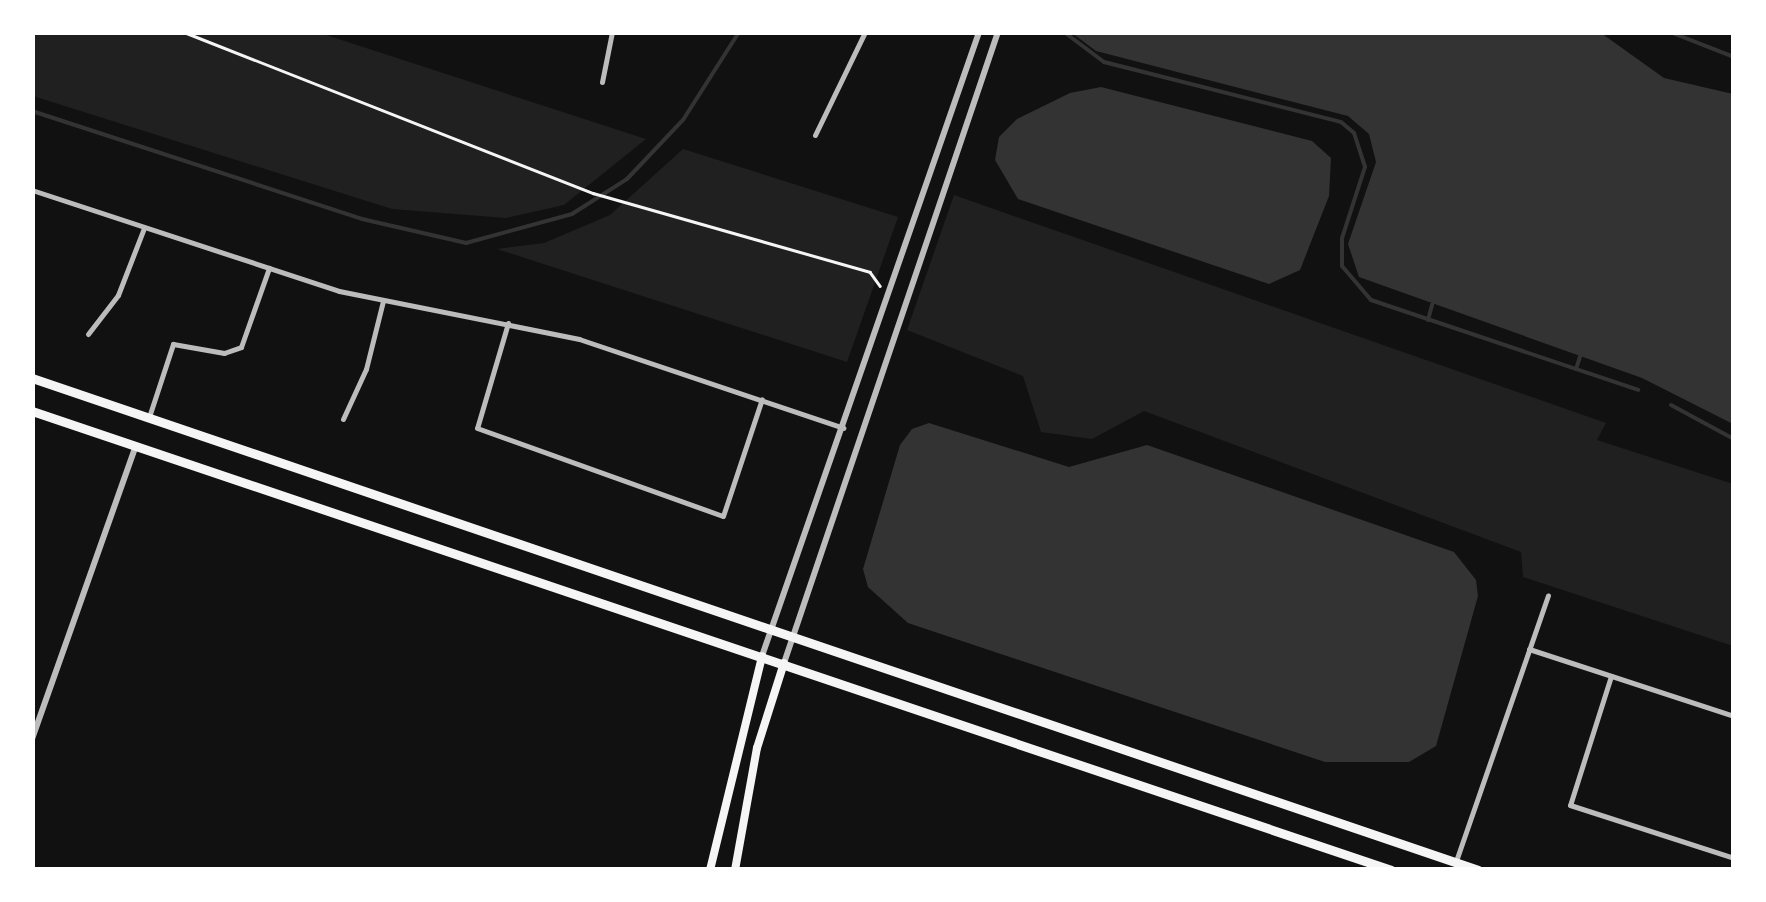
<!DOCTYPE html>
<html>
<head>
<meta charset="utf-8">
<style>
	body { margin:0 }
	#map { position:relative; width:1766px; height:902px; overflow:hidden; background:#111; font-family:Mulish,sans-serif }
	div>[style] { position:absolute }
	.green>* { inset:0; background:#202020 }
	.water>* { inset:0; background:#333 }
	.stream>* { height:4px; margin:-2px; padding:0 2px; transform-origin:2px; border-radius:2px; background:#333 }
	.path>* { height:2.5px; margin:-1.25px; padding:0 1.25px; transform-origin:1.25px; border-radius:1.25px; background:#f5f5f5 }
	.minor>* { height:5px; margin:-2.5px; padding:0 2.5px; transform-origin:2.5px; border-radius:2.5px; background:#bcbcbc }
	.tertiary>* { height:6px; margin:-3px; padding:0 3px; transform-origin:3px; border-radius:3px; background:#bcbcbc }
	.secondary>* { height:8px; margin:-4px; padding:0 4px; transform-origin:4px; border-radius:4px; background:#f5f5f5 }
	.primary>* { height:9px; margin:-4.5px; padding:0 4.5px; transform-origin:4.5px; border-radius:4.5px; background:#f5f5f5 }
	span { translate:-50% -50%; white-space:nowrap; text-align:center; line-height:1.15; -webkit-text-stroke:10px #fff; paint-order:stroke }
	.frame { position:absolute; inset:0; border:35px solid #fff; pointer-events:none }
</style>
</head>
<body>
<div id="map">
	<div class="green">
		<i style="clip-path:polygon(33px 33px,320px 33px,646px 139px,564px 205px,506px 218px,392px 209px,33px 96px)"></i>
		<i style="clip-path:polygon(683px 149px,898px 217px,847px 362px,497px 249px,544px 243px,610px 215px)"></i>
		<i style="clip-path:polygon(954px 195px,1606px 423px,1597px 440px,1733px 484px,1733px 646px,1523px 577px,1521px 552px,1144px 411px,1092px 439px,1041px 432px,1023px 376px,907px 330px)"></i>
	</div>
	<div class="water">
		<i style="clip-path:polygon(1072px 33px,1601px 33px,1664px 78px,1733px 94px,1733px 424px,1642px 378px,1359px 277px,1348px 244px,1376px 162px,1369px 134px,1348px 116px,1096px 51px)"></i>
		<i style="clip-path:polygon(1101px 87px,1312px 141px,1331px 158px,1329px 196px,1300px 270px,1269px 284px,1018px 199px,995px 160px,999px 137px,1017px 119px,1070px 93px)"></i>
		<i style="clip-path:polygon(929px 423px,1069px 467px,1147px 445px,1454px 552px,1476px 580px,1478px 596px,1436px 746px,1409px 762px,1325px 762px,908px 623px,868px 587px,863px 569px,900px 445px,912px 429px)"></i>
	</div>
	<div class="stream">
		<i style="left:1064px;top:32px;width:50px;rotate:36.9deg"></i>
		<i style="left:1104px;top:62px;width:244px;rotate:14.2deg"></i>
		<i style="left:1341px;top:122px;width:17px;rotate:40deg"></i>
		<i style="left:1354px;top:133px;width:36px;rotate:72deg"></i>
		<i style="left:1365px;top:167px;width:75px;rotate:107.9deg"></i>
		<i style="left:1342px;top:238px;width:28px;rotate:90deg"></i>
		<i style="left:1342px;top:266px;width:45px;rotate:49.5deg"></i>
		<i style="left:1371px;top:300px;width:282px;rotate:18.6deg"></i>
		<i style="left:1670px;top:32px;width:69px;rotate:21.3deg"></i>
		<i style="left:32px;top:111px;width:347px;rotate:18.1deg"></i>
		<i style="left:362px;top:219px;width:107px;rotate:13deg"></i>
		<i style="left:466px;top:243px;width:110px;rotate:-15.3deg"></i>
		<i style="left:572px;top:214px;width:65px;rotate:-32.5deg"></i>
		<i style="left:627px;top:179px;width:81px;rotate:-46.5deg"></i>
		<i style="left:683px;top:120px;width:104px;rotate:-57.5deg"></i>
		<i style="left:1428px;top:320px;width:16px;rotate:-75deg"></i>
		<i style="left:1576px;top:369px;width:13px;rotate:-72deg"></i>
		<i style="left:1671px;top:405px;width:72px;rotate:28.4deg"></i>
	</div>
	<div class="path">
		<i style="left:184px;top:32px;width:440px;rotate:21.5deg"></i>
		<i style="left:593px;top:193px;width:288px;rotate:15.9deg"></i>
		<i style="left:870px;top:272px;width:17px;rotate:54deg"></i>
	</div>
	<div class="minor">
		<i style="left:602px;top:82px;width:51px;rotate:-78.7deg"></i>
		<i style="left:815px;top:135px;width:114px;rotate:-64.1deg"></i>
		<i style="left:32px;top:190px;width:323px;rotate:18.2deg"></i>
		<i style="left:339px;top:291px;width:245px;rotate:11.3deg"></i>
		<i style="left:579px;top:339px;width:279px;rotate:18.6deg"></i>
		<i style="left:508px;top:323px;width:109px;rotate:106.4deg"></i>
		<i style="left:477px;top:428px;width:261px;rotate:19.7deg"></i>
		<i style="left:723px;top:516px;width:123px;rotate:-71.6deg"></i>
		<i style="left:88px;top:334px;width:49px;rotate:-52.4deg"></i>
		<i style="left:118px;top:295px;width:72px;rotate:-68.8deg"></i>
		<i style="left:149px;top:417px;width:77px;rotate:-71.8deg"></i>
		<i style="left:173px;top:344px;width:52px;rotate:10deg"></i>
		<i style="left:224px;top:353px;width:18px;rotate:-19deg"></i>
		<i style="left:241px;top:347px;width:84px;rotate:-70.5deg"></i>
		<i style="left:343px;top:419px;width:55px;rotate:-65.3deg"></i>
		<i style="left:366px;top:369px;width:70px;rotate:-76deg"></i>
		<i style="left:1529px;top:649px;width:216px;rotate:18.1deg"></i>
		<i style="left:1611px;top:676px;width:135px;rotate:107.6deg"></i>
		<i style="left:1570px;top:805px;width:172px;rotate:17.9deg"></i>
		<i style="left:1456px;top:861px;width:281px;rotate:-70.9deg"></i>
	</div>
	<div class="tertiary">
		<i style="left:762px;top:656px;width:661px;rotate:-70.82deg"></i>
		<i style="left:784px;top:663px;width:666px;rotate:-71.27deg"></i>
		<i style="left:32px;top:739px;width:311px;rotate:-70.5deg"></i>
	</div>
	<div class="secondary">
		<i style="left:710px;top:870px;width:220px;rotate:-76.3deg"></i>
		<i style="left:735px;top:870px;width:124px;rotate:-79.8deg"></i>
		<i style="left:757px;top:748px;width:89px;rotate:-72.4deg"></i>
	</div>
	<div class="primary">
		<i style="left:32px;top:378px;width:1527px;rotate:18.79deg"></i>
		<i style="left:32px;top:411px;width:1434px;rotate:18.66deg"></i>
	</div>
	<div class="frame"></div>
</div>
</body>
</html>
